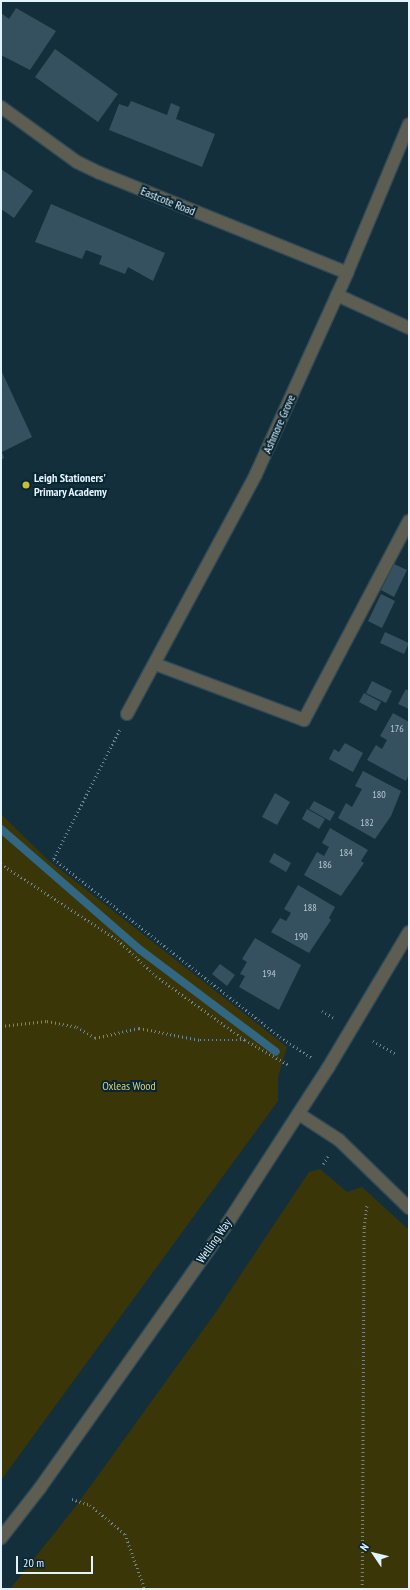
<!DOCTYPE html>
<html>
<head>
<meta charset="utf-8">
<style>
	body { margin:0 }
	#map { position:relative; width:410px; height:1590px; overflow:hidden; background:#132f3c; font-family:"PT Sans Narrow",sans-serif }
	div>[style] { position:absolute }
	.green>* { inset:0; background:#3b3607 }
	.stream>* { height:8px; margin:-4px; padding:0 4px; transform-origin:4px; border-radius:4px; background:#316782 }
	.building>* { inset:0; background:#355160 }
	.path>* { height:2.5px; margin-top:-1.25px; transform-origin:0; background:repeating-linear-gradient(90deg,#708692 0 1px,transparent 0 4px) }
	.roads { filter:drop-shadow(1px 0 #304a57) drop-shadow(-1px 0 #304a57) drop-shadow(0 1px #304a57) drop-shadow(0 -1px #304a57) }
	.minor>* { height:12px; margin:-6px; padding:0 6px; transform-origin:6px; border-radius:6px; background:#5e5d51 }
	.dots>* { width:11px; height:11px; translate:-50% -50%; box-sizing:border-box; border:2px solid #082532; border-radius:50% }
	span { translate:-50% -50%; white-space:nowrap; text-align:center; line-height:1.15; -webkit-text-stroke:4px #082532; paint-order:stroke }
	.number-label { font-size:10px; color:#b8cad5 }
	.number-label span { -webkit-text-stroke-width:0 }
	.street-label { font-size:12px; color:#e3f3fc }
	.poi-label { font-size:12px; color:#e3f3fc; font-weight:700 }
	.left { translate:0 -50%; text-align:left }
	.park-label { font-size:12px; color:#d7cd7d }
	.frame { position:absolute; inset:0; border:2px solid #e3f3fc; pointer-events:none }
	.north { position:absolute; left:354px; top:1534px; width:40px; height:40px; -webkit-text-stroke:3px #082532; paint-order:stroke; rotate:305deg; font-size:11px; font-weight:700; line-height:16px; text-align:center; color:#e3f3fc }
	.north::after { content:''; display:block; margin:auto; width:14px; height:18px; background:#e3f3fc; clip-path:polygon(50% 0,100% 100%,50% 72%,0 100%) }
	.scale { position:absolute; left:16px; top:1556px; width:77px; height:18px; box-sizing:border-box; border:2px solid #e3f3fc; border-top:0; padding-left:5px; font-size:12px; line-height:14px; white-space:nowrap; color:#e3f3fc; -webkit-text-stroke:3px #082532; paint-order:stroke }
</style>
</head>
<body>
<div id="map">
	<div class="green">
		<i style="clip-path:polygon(1px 814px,48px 860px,287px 1047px,278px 1077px,278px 1101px,1px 1480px)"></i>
		<i style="clip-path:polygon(320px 1169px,347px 1192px,362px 1187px,409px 1230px,409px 1589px,10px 1589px,76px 1506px,216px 1312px,309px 1172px)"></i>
	</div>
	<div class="stream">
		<i style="left:1px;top:829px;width:183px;rotate:41deg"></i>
		<i style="left:139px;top:949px;width:171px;rotate:36.9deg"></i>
	</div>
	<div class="building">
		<i style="clip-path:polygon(16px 8px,56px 31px,30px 70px,1px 55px,1px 13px,9px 19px)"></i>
		<i style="clip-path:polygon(55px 49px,118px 94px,98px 122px,35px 77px)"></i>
		<i style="clip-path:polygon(131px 101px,167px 115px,171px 103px,180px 107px,176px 119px,215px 134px,202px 167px,109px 130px,119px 104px,128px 107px)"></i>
		<i style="clip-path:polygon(1px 169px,33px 191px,14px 218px,1px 209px)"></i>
		<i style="clip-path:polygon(51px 204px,165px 253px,153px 281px,128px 267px,125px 274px,99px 264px,102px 256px,86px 250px,82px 259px,35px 242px)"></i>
		<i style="clip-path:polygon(1px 370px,32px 437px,2px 452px,4px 458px,1px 460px)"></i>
		<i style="clip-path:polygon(394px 564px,407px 570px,394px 597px,381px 590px)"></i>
		<i style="clip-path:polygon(381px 594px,395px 601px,382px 628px,368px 621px)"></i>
		<i style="clip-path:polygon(385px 632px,409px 643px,404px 654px,380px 643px)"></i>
		<i style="clip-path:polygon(372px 681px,392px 691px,386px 703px,366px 693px)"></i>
		<i style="clip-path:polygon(406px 689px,409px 691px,409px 709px,398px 704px)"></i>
		<i style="clip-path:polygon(364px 693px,381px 702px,376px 711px,359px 702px)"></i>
		<i style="clip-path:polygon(393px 713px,409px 722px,409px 774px,406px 781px,367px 760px,376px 745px,382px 749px,387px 740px,380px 736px)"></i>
		<i style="clip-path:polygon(345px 743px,363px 753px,353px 772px,329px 759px,334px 749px,339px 752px)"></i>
		<i style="clip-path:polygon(363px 771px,401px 791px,391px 816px,375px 839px,338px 818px,346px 803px,352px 807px,362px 789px,355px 786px)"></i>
		<i style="clip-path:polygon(275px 793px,290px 802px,277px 825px,262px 817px)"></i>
		<i style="clip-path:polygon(314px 801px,335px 812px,330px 821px,309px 809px)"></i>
		<i style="clip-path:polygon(307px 809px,325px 819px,319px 829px,302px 819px)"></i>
		<i style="clip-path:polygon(330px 828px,368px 850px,361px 861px,364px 863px,341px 896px,304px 875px,317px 852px,324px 856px,329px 847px,322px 843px)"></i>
		<i style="clip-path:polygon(274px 853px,291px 863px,286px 872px,269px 862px)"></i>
		<i style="clip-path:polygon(298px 885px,335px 907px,329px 918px,331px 920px,309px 953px,271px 932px,280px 918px,286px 921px,291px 913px,284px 909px)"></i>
		<i style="clip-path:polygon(255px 938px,301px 965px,279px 1010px,239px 987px,245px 976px,240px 974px,247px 962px,242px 959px)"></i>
		<i style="clip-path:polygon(220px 964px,235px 975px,227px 986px,212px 974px)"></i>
	</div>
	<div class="path">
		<i style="left:120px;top:730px;width:145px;rotate:117.1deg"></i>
		<i style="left:54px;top:859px;width:288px;rotate:38.2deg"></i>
		<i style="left:280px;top:1037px;width:38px;rotate:33deg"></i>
		<i style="left:1px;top:864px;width:140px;rotate:33deg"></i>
		<i style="left:118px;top:940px;width:52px;rotate:43.5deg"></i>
		<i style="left:156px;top:976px;width:110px;rotate:35.7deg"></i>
		<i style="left:322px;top:1011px;width:14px;rotate:30deg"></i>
		<i style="left:1px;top:1026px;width:46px;rotate:-6.2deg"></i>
		<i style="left:47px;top:1021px;width:31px;rotate:11deg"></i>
		<i style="left:77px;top:1027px;width:21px;rotate:31deg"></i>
		<i style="left:95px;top:1038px;width:45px;rotate:-12.8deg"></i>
		<i style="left:139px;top:1028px;width:62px;rotate:11.1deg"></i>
		<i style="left:200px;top:1040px;width:45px"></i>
		<i style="left:245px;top:1040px;width:51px;rotate:29.6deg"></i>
		<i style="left:373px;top:1041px;width:26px;rotate:29deg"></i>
		<i style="left:323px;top:1164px;width:9px;rotate:-58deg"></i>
		<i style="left:72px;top:1499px;width:19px;rotate:18deg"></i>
		<i style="left:90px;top:1505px;width:45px;rotate:39.6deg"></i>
		<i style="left:125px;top:1534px;width:59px;rotate:70deg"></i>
		<i style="left:362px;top:1589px;width:362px;rotate:-89.7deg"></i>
		<i style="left:364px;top:1227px;width:23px;rotate:-83deg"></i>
	</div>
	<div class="roads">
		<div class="minor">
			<i style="left:1px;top:107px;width:94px;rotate:35.9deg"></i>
			<i style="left:77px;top:162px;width:25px;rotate:26deg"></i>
			<i style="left:100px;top:173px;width:266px;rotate:22deg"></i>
			<i style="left:337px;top:295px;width:79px;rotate:24.6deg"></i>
			<i style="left:155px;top:664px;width:159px;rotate:20.6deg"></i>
			<i style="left:304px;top:720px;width:225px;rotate:-62.2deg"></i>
			<i style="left:127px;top:714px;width:272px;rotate:-61.7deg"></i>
			<i style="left:256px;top:474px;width:221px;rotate:-65.6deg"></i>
			<i style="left:347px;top:273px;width:161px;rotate:-67.4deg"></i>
			<i style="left:299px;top:1114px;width:48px;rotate:33deg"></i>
			<i style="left:339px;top:1140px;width:98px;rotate:44.2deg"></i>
			<i style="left:1px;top:1538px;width:63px;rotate:-52deg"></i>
			<i style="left:40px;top:1488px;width:324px;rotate:-54.7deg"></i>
			<i style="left:227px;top:1224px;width:186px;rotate:-57.1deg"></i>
			<i style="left:328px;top:1068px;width:158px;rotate:-59.2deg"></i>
		</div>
	</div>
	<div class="dots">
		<i style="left:26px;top:485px;background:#caba3a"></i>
	</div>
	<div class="number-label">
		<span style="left:397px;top:729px">176</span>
		<span style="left:379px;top:795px">180</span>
		<span style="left:367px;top:823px">182</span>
		<span style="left:346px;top:853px">184</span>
		<span style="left:325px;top:865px">186</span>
		<span style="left:310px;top:908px">188</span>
		<span style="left:301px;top:937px">190</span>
		<span style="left:269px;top:974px">194</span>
	</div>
	<div class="street-label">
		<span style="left:168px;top:201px;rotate:22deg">Eastcote Road</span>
		<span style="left:279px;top:424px;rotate:-66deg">Ashmore Grove</span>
		<span style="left:214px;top:1241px;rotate:-55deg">Welling Way</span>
	</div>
	<div class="poi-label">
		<span class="left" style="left:34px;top:485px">Leigh Stationers'<br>Primary Academy</span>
	</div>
	<div class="park-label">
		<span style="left:129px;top:1086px">Oxleas Wood</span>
	</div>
	<div class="frame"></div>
	<div class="north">N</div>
	<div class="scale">20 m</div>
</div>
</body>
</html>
